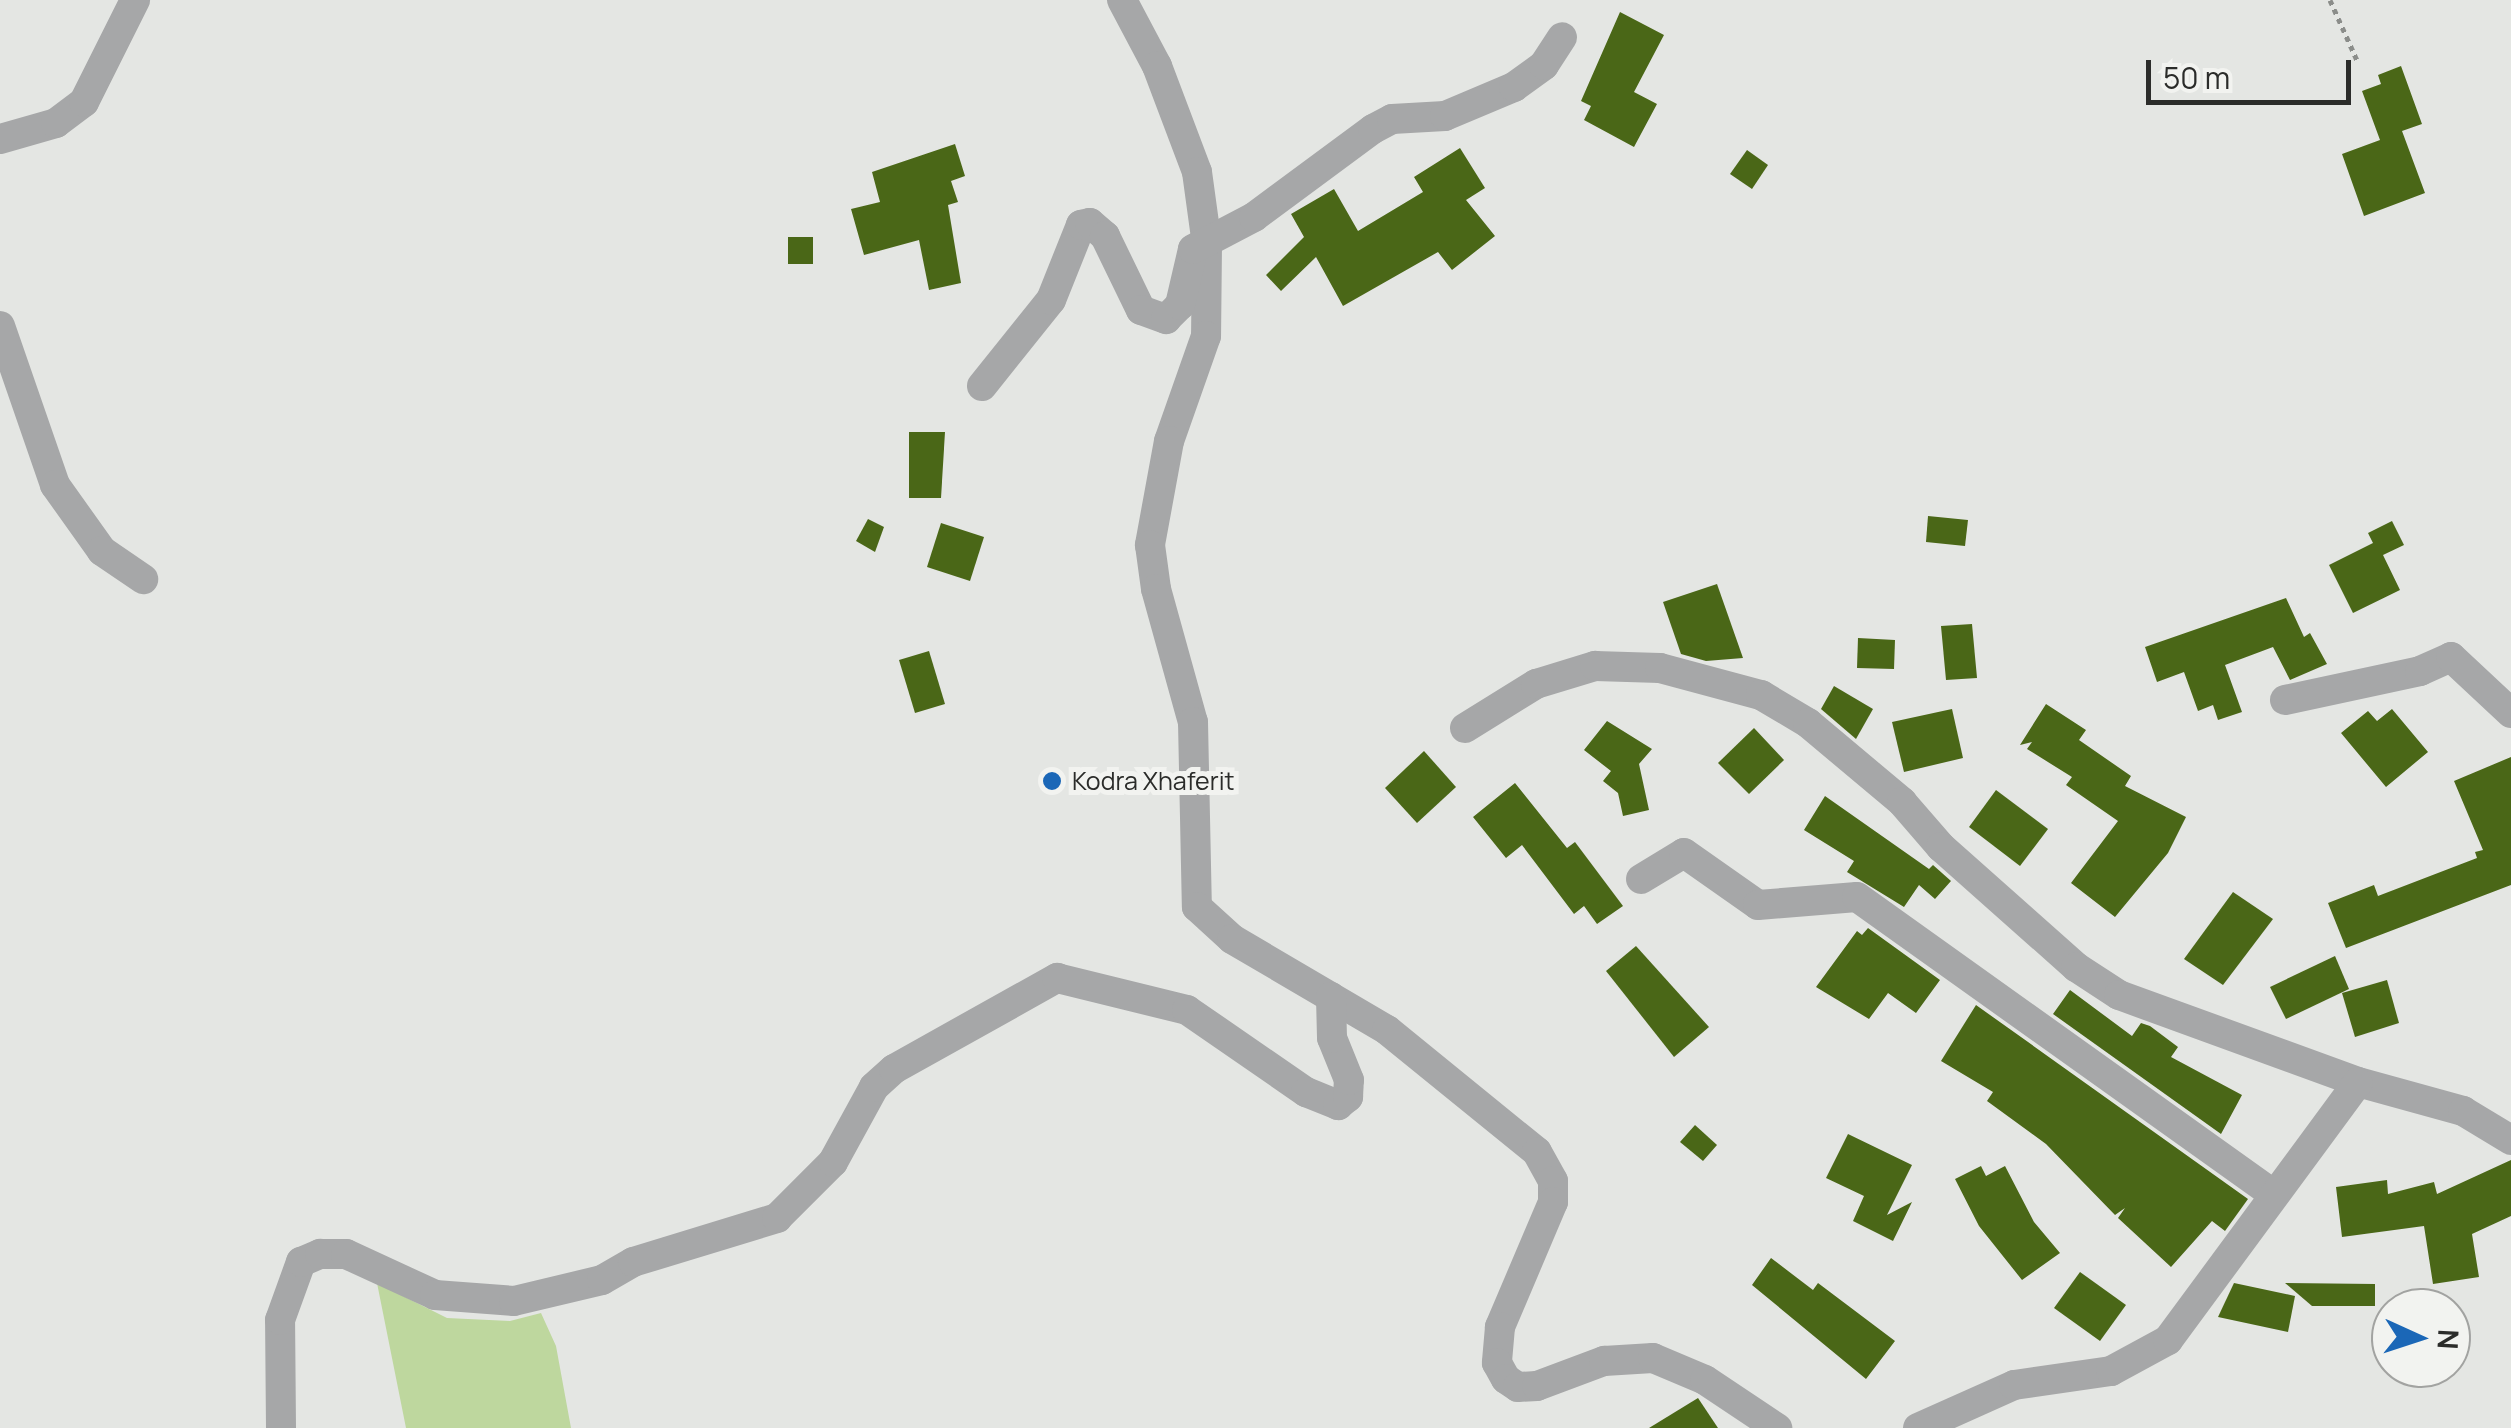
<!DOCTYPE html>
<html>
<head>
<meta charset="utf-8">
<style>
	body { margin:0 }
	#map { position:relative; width:2511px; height:1428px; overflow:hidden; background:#e4e6e3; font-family:Manrope,sans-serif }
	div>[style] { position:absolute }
	.green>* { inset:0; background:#bed79e }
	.building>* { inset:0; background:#4a6717 }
	.path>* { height:5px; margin-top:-2.5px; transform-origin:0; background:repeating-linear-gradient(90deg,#8b8d8a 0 5px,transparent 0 10px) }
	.minor>* { height:30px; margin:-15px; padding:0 15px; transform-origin:15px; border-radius:15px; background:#a6a7a8 }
	.dots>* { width:28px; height:28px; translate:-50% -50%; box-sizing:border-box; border:5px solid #f2f3f0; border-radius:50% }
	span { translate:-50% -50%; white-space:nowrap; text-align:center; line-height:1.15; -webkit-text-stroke:10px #f2f3f0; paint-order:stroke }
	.poi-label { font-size:25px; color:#2b2c2a }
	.left { translate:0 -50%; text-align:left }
	.north { position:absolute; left:2371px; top:1288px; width:100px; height:100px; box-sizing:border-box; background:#f2f3f0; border:2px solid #a2a3a1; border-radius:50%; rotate:93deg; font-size:28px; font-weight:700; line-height:40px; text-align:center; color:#2b2c2a }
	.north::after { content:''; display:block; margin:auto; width:35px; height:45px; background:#1b67b7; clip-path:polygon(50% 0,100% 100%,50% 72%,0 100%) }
	.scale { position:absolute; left:2146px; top:60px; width:205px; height:45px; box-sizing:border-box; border:5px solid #2b2c2a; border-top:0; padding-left:12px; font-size:30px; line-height:35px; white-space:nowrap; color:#2b2c2a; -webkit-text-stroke:8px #f2f3f0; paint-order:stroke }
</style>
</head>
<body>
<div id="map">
	<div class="green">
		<i style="clip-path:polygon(377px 1283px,447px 1318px,510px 1321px,541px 1313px,556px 1346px,571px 1428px,406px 1428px)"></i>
	</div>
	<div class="building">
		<i style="clip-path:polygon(1620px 12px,1664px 35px,1634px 92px,1657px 104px,1634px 147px,1584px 120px,1591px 106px,1581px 101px)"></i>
		<i style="clip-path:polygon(2401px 66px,2422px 124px,2402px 131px,2425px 193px,2364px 216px,2342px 154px,2380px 140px,2362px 91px,2381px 84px,2378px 75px)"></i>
		<i style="clip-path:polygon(955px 144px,965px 176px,951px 181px,958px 202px,948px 205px,961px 283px,929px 290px,919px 240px,864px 255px,851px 209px,880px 202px,872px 172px)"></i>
		<i style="clip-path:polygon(1460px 148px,1485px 188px,1466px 200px,1495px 236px,1452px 270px,1438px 252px,1343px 306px,1316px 257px,1281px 291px,1266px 275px,1304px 237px,1291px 214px,1334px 189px,1358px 231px,1423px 192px,1414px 177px)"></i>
		<i style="clip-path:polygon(1747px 150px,1768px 165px,1752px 189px,1730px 174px)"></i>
		<i style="clip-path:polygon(788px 237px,813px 237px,813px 264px,788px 264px)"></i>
		<i style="clip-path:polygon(909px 432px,945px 432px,941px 498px,909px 498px)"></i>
		<i style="clip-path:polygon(1928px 516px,1968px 520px,1965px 546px,1926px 542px)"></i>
		<i style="clip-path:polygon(868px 519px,884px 527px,875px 552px,856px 541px)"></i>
		<i style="clip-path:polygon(2392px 521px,2404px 545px,2383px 555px,2400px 590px,2353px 613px,2329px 565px,2373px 543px,2368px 533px)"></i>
		<i style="clip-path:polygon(941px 523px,984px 537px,970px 581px,927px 567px)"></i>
		<i style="clip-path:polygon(1717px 584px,1743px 658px,1706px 661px,1681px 654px,1663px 602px)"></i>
		<i style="clip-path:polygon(2286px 598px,2304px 637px,2310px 633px,2327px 664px,2290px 680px,2273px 647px,2225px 665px,2242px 712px,2218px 720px,2213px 705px,2198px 711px,2184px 672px,2157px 682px,2145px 647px)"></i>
		<i style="clip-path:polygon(1972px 624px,1977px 678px,1946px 680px,1941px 626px)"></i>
		<i style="clip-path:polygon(1858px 638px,1895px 640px,1894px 669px,1857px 668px)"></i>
		<i style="clip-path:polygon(929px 651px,945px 704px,915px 713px,899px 660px)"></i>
		<i style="clip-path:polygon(1834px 686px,1873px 709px,1856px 739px,1821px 709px)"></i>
		<i style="clip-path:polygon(2046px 704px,2086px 730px,2079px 740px,2131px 776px,2125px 786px,2186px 817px,2168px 853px,2115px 917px,2071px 883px,2118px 821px,2066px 785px,2072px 777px,2027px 749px,2032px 742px,2020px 745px)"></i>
		<i style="clip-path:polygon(1952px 709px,1963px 758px,1904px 772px,1892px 722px)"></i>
		<i style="clip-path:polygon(2392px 709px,2428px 752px,2386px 787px,2341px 733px,2368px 711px,2377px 721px)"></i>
		<i style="clip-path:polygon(1607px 721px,1652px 749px,1639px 764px,1649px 810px,1623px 816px,1618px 793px,1603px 781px,1611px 771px,1584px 750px)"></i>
		<i style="clip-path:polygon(1754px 728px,1784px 760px,1749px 794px,1718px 763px)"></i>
		<i style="clip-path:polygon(1424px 751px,1456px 787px,1417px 823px,1385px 788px)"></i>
		<i style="clip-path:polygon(2511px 757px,2511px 885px,2346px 948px,2328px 903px,2374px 885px,2378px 896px,2477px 858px,2475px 852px,2483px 850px,2454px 781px)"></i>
		<i style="clip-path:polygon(1515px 783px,1567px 848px,1575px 842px,1623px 906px,1597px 924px,1584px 906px,1574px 914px,1522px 845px,1506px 858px,1473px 817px)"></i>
		<i style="clip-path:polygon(1996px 790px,2048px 829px,2020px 866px,1969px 827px)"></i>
		<i style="clip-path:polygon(1825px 796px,1929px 869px,1933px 865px,1951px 881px,1935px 899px,1919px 885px,1904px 907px,1847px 872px,1854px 861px,1804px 830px)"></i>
		<i style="clip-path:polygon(2233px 892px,2273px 919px,2223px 985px,2184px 959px)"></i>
		<i style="clip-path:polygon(1868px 928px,1940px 980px,1916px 1013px,1888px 993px,1869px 1019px,1816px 987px,1857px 931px,1862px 935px)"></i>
		<i style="clip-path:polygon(1636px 946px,1709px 1027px,1674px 1057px,1606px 971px)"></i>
		<i style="clip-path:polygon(2335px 956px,2349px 989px,2286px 1019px,2270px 987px)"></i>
		<i style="clip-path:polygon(2387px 980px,2399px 1023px,2355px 1037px,2342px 993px)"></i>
		<i style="clip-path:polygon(2070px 990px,2132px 1036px,2141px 1023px,2150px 1026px,2178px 1047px,2171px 1057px,2242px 1095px,2221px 1134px,2053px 1014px)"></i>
		<i style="clip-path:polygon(1976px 1005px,2248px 1199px,2225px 1231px,2212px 1221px,2171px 1267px,2118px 1218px,2125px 1208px,2115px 1215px,2046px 1144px,1987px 1101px,1993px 1092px,1941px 1061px)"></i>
		<i style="clip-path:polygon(1695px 1125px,1717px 1145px,1703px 1161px,1680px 1142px)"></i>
		<i style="clip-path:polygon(1848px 1134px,1912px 1165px,1887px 1215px,1912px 1202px,1893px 1241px,1853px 1221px,1864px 1196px,1826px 1178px)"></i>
		<i style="clip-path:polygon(2511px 1160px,2511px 1216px,2472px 1234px,2479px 1277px,2433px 1284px,2424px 1226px,2342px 1237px,2336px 1187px,2387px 1180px,2388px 1194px,2434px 1182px,2437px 1194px)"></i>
		<i style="clip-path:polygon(1981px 1166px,1986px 1176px,2005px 1166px,2034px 1222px,2060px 1253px,2022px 1280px,1979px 1226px,1955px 1179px)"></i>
		<i style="clip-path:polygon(1771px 1258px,1813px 1290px,1818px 1283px,1895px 1341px,1866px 1379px,1752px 1285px)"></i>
		<i style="clip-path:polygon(2080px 1272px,2126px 1305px,2100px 1341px,2054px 1308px)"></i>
		<i style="clip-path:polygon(2234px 1283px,2295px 1296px,2288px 1332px,2218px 1317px)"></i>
		<i style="clip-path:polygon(2285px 1283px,2375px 1284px,2375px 1306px,2312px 1306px)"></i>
		<i style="clip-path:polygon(1698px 1398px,1718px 1428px,1649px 1428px)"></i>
	</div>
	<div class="path">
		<i style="left:2330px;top:0;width:66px;rotate:65.8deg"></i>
	</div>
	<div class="minor">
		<i style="left:1122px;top:0;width:75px;rotate:62.1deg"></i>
		<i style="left:1157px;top:66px;width:113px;rotate:69.3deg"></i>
		<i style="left:1197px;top:172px;width:74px;rotate:82.2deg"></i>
		<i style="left:1207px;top:245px;width:91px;rotate:90.6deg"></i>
		<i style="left:1206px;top:336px;width:111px;rotate:109.4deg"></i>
		<i style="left:1169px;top:441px;width:106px;rotate:100.4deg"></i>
		<i style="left:1150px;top:545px;width:44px;rotate:82.2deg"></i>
		<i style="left:1156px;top:589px;width:138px;rotate:74.5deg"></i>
		<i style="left:1193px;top:722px;width:185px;rotate:88.8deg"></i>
		<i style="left:1197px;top:907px;width:47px;rotate:42.4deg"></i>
		<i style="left:1232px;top:939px;width:180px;rotate:30.4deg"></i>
		<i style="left:1387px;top:1030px;width:193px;rotate:39.1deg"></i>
		<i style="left:1537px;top:1152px;width:33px;rotate:61deg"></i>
		<i style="left:1553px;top:1181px;width:21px;rotate:90deg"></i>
		<i style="left:1553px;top:1202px;width:136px;rotate:113deg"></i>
		<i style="left:1500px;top:1327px;width:36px;rotate:95deg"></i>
		<i style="left:1497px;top:1363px;width:18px;rotate:61deg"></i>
		<i style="left:1506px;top:1379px;width:14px;rotate:34deg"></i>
		<i style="left:1518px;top:1387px;width:19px;rotate:-3deg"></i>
		<i style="left:1537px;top:1386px;width:72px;rotate:-20.5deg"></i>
		<i style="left:1604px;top:1361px;width:49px;rotate:-3.5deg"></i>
		<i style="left:1653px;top:1358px;width:56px;rotate:22.9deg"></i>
		<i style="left:1705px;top:1380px;width:87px;rotate:33.7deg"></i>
		<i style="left:0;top:139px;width:58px;rotate:-15.9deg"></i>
		<i style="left:56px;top:123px;width:35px;rotate:-37deg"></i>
		<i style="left:84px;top:102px;width:114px;rotate:-63.4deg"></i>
		<i style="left:0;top:326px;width:168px;rotate:70.9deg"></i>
		<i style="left:55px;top:485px;width:81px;rotate:54.5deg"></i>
		<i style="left:102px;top:551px;width:50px;rotate:34.3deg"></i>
		<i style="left:982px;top:386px;width:110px;rotate:-51.3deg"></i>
		<i style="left:1051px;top:300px;width:81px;rotate:-68.2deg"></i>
		<i style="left:1081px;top:225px;width:9px;rotate:-13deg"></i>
		<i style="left:1090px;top:223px;width:20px;rotate:41deg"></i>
		<i style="left:1105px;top:236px;width:82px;rotate:64.1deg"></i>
		<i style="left:1141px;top:310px;width:27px;rotate:20deg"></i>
		<i style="left:1166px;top:319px;width:20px;rotate:-45deg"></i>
		<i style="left:1180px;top:305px;width:57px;rotate:-76.9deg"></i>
		<i style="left:1193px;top:249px;width:69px;rotate:-27.7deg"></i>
		<i style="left:1254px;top:217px;width:148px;rotate:-36.5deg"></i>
		<i style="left:1373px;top:129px;width:21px;rotate:-28deg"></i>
		<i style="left:1392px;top:119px;width:53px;rotate:-3.2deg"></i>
		<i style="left:1445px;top:116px;width:75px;rotate:-22.8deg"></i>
		<i style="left:1514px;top:87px;width:37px;rotate:-36deg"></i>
		<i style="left:1544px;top:65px;width:33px;rotate:-57deg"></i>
		<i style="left:2285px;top:700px;width:138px;rotate:-12.1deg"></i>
		<i style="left:2420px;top:671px;width:34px;rotate:-24deg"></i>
		<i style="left:2451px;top:657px;width:82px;rotate:43deg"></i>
		<i style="left:1465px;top:728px;width:84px;rotate:-31.8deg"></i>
		<i style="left:1536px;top:684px;width:62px;rotate:-17deg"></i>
		<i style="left:1595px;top:666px;width:65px;rotate:1.8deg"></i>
		<i style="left:1660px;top:668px;width:105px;rotate:15deg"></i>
		<i style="left:1761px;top:695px;width:55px;rotate:30.8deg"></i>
		<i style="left:1808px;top:723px;width:123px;rotate:40deg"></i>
		<i style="left:1902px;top:802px;width:60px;rotate:49.1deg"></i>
		<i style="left:1941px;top:847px;width:181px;rotate:41.6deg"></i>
		<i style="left:2076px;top:967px;width:51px;rotate:33.1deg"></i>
		<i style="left:2119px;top:995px;width:254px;rotate:20deg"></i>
		<i style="left:2358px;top:1082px;width:109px;rotate:15.4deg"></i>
		<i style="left:2463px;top:1111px;width:56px;rotate:31.1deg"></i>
		<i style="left:1641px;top:879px;width:50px;rotate:-31.2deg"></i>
		<i style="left:1684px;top:853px;width:90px;rotate:35.1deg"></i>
		<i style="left:1758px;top:905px;width:99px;rotate:-4.6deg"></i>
		<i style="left:1857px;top:897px;width:511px;rotate:35.52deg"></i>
		<i style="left:281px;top:1428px;width:108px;rotate:-90.5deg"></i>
		<i style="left:280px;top:1320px;width:62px;rotate:-70.1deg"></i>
		<i style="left:301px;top:1262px;width:21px;rotate:-23deg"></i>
		<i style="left:320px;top:1254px;width:26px"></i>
		<i style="left:346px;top:1254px;width:98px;rotate:24.7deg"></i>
		<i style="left:435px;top:1295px;width:79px;rotate:4.3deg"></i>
		<i style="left:514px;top:1301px;width:90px;rotate:-13.4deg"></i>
		<i style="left:602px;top:1280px;width:36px;rotate:-30deg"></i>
		<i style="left:633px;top:1262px;width:151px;rotate:-17deg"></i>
		<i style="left:777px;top:1218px;width:79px;rotate:-45deg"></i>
		<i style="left:833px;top:1162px;width:85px;rotate:-61.3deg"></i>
		<i style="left:874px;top:1087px;width:27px;rotate:-42deg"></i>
		<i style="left:894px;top:1069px;width:187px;rotate:-29.2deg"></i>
		<i style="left:1057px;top:978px;width:134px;rotate:13.8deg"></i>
		<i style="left:1187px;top:1010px;width:145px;rotate:34.6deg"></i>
		<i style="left:1306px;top:1092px;width:35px;rotate:22deg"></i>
		<i style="left:1338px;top:1105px;width:13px;rotate:-39deg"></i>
		<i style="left:1348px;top:1097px;width:17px;rotate:-87deg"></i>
		<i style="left:1349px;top:1080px;width:45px;rotate:-112deg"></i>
		<i style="left:1332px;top:1038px;width:41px;rotate:-91.4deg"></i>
		<i style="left:1918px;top:1428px;width:105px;rotate:-24.1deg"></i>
		<i style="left:2014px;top:1385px;width:98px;rotate:-8.2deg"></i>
		<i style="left:2111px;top:1371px;width:65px;rotate:-28.5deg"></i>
		<i style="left:2168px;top:1340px;width:320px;rotate:-53.6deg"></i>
	</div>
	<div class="dots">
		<i style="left:1052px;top:781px;background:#1b67b7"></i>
	</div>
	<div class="poi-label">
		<span class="left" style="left:1072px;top:781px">Kodra Xhaferit</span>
	</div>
	<div class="north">N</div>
	<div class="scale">50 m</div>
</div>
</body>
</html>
